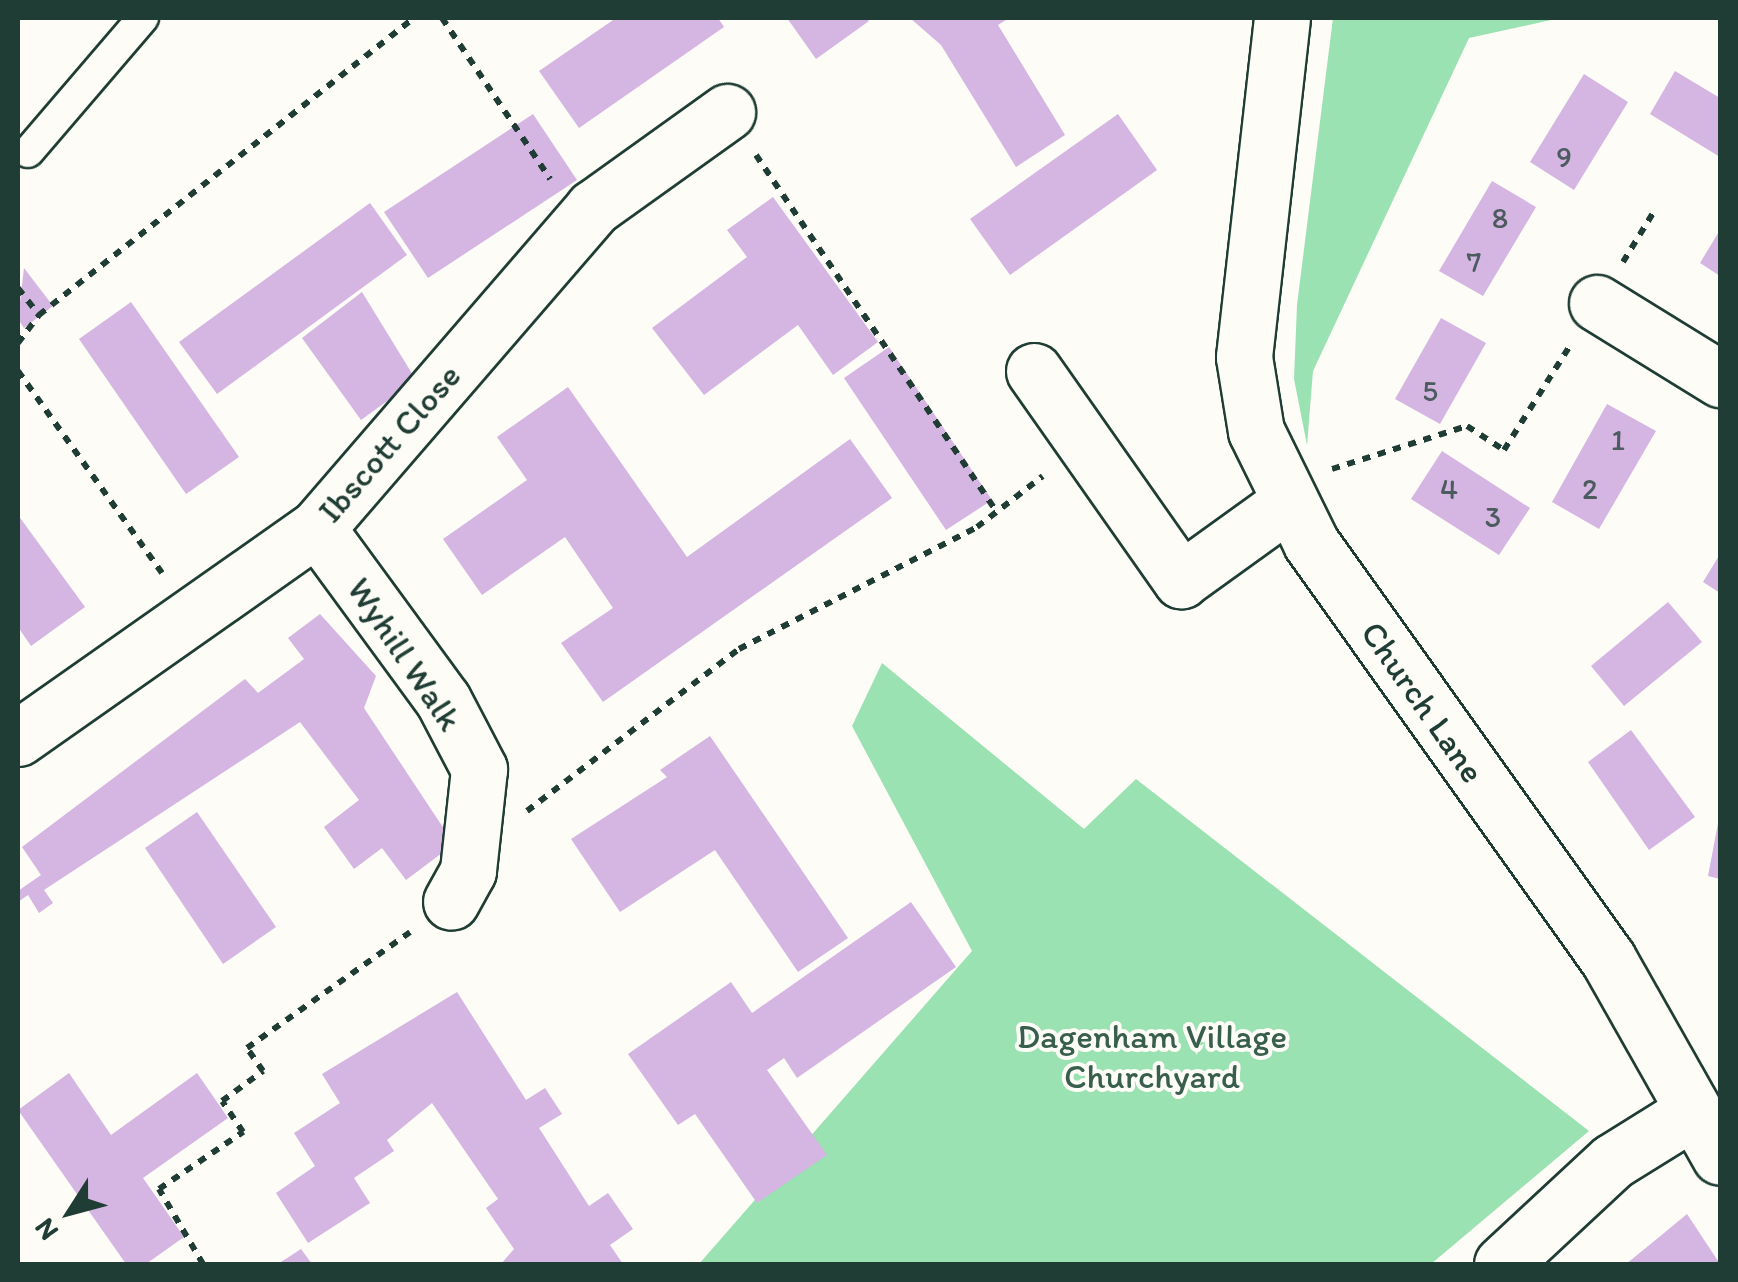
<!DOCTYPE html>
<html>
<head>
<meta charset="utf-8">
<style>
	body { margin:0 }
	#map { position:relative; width:1738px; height:1282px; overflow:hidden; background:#fdfcf7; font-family:Itim,sans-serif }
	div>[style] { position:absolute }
	.green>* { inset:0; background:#9ae2b1 }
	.building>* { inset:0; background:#d5b5e1 }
	.path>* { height:6px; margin-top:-3px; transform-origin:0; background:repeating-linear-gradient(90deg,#1f3d34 0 8px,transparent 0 16px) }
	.roads { filter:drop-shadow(2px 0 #1f3d34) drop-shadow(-2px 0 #1f3d34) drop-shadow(0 2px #1f3d34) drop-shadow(0 -2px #1f3d34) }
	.lane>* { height:30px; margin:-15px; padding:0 15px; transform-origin:15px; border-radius:15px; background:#fdfcf7 }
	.street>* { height:55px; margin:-27.5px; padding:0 27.5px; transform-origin:27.5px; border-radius:27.5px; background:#fdfcf7 }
	.secondary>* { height:55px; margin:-27.5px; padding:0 27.5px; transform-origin:27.5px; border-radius:27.5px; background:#fdfcf7 }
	span { translate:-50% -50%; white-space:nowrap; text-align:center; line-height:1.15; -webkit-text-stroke:8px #fdfcf7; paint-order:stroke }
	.number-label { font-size:30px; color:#4c5b5f }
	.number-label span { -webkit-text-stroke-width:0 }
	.street-label { font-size:35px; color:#1f3d34 }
	.park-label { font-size:35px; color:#385e4d }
	.frame { position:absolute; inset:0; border:20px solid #1f3d34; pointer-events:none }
	.north { position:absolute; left:20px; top:1162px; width:100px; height:100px; -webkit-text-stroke:8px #fdfcf7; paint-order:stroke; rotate:234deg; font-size:28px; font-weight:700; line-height:40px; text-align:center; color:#1f3d34 }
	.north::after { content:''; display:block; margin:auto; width:35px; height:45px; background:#1f3d34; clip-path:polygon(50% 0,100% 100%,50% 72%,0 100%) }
</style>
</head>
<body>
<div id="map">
	<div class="green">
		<i style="clip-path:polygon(1333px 18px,1560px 18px,1469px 38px,1313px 371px,1307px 445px,1294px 379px,1297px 305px)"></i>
		<i style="clip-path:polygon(882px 663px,1084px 829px,1136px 779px,1589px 1131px,1431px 1264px,699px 1264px,972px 951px,852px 726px)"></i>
	</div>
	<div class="building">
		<i style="clip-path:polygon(616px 18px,718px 18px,724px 27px,579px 128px,539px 71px)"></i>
		<i style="clip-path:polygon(787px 18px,866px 18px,869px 21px,816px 59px)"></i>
		<i style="clip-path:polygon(910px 18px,1009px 18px,998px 25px,1065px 135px,1016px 167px,941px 45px)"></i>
		<i style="clip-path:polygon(1675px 71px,1720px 98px,1720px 157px,1650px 114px)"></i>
		<i style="clip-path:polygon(1584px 74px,1628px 102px,1574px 190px,1530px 162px)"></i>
		<i style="clip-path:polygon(533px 114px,577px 180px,428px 278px,384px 212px)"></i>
		<i style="clip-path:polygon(1118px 114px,1157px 170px,1010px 275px,970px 219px)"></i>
		<i style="clip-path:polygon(1492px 181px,1536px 207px,1483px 296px,1439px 271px)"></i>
		<i style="clip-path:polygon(773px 197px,878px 342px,833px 375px,798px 325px,704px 395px,652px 328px,747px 257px,727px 230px)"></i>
		<i style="clip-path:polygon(370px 203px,407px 255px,217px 394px,179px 342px)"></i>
		<i style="clip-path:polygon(1720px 230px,1720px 276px,1700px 263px)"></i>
		<i style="clip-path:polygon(24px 268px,53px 306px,24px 328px,18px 319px)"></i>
		<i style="clip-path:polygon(362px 292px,416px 380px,361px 420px,302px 338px)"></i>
		<i style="clip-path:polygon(131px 302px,239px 457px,186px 494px,79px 339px)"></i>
		<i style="clip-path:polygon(1441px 318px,1486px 343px,1440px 424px,1395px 399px)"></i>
		<i style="clip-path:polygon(889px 347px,992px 500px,946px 530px,844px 378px)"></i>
		<i style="clip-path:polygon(568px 387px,687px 557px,850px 439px,892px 498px,603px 702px,561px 643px,613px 608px,565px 537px,482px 595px,443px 539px,527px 480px,497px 437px)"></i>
		<i style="clip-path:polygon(1607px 404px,1656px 431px,1599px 529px,1552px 502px)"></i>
		<i style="clip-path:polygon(1442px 451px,1530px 508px,1499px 555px,1411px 499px)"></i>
		<i style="clip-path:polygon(18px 515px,85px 607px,31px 646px,18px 627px)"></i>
		<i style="clip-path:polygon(1720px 554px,1720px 593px,1703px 582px)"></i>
		<i style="clip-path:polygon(1668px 602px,1702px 642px,1624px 706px,1591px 666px)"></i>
		<i style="clip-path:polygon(320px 614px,376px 676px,364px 708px,454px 844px,406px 880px,382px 848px,354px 869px,324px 827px,359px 800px,300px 722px,44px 890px,53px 903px,39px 913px,28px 895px,18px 902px,18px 891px,41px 875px,22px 847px,245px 679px,258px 693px,304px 659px,288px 638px)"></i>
		<i style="clip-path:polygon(1631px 730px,1695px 817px,1649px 850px,1588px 762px)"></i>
		<i style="clip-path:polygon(710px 736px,848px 938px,798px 972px,715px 850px,620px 912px,571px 839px,667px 777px,660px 770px)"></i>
		<i style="clip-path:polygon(197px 812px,276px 927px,223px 964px,145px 848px)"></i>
		<i style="clip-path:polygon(1719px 818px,1720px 818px,1720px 879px,1708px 876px)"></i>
		<i style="clip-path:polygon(911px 902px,956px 967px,797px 1078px,784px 1058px,767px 1070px,827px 1155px,757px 1203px,695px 1114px,678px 1125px,628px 1054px,731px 982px,752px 1013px)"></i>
		<i style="clip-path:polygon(457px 992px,526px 1100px,545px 1088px,562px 1114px,539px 1128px,589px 1206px,608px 1193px,633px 1229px,610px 1245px,623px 1264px,501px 1264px,514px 1249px,486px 1208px,498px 1199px,432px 1103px,387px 1140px,394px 1151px,354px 1178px,370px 1203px,308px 1243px,276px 1193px,315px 1166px,294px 1133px,340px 1103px,322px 1074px)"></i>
		<i style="clip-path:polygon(69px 1073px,111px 1135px,197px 1073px,228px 1118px,143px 1178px,184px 1237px,146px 1264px,126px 1264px,18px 1110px)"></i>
		<i style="clip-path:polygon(1687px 1214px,1720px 1264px,1626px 1264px,1658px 1238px)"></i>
		<i style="clip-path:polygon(301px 1249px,312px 1264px,278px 1264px)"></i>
	</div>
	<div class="path">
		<i style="left:442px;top:18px;width:194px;rotate:56.1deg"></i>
		<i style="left:756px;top:155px;width:429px;rotate:56deg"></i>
		<i style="left:1623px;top:262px;width:57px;rotate:-58.5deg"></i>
		<i style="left:18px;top:288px;width:34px;rotate:52deg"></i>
		<i style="left:39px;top:315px;width:478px;rotate:-38.4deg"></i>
		<i style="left:18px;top:343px;width:35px;rotate:-53deg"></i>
		<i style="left:18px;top:371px;width:248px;rotate:54.5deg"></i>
		<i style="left:1332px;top:469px;width:142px;rotate:-17.7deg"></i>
		<i style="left:1467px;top:426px;width:44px;rotate:33deg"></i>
		<i style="left:1504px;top:450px;width:125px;rotate:-57.7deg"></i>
		<i style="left:527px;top:811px;width:267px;rotate:-37.4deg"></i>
		<i style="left:739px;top:649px;width:267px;rotate:-27.1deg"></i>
		<i style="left:977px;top:527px;width:83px;rotate:-37.7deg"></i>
		<i style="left:203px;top:1264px;width:87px;rotate:-120.4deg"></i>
		<i style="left:159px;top:1189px;width:102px;rotate:-34.2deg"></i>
		<i style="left:243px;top:1132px;width:37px;rotate:-124deg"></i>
		<i style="left:222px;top:1101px;width:51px;rotate:-36.2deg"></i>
		<i style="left:263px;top:1071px;width:28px;rotate:-125deg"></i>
		<i style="left:247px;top:1048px;width:200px;rotate:-35.4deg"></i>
	</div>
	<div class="roads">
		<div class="lane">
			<i style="left:28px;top:152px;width:177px;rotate:-49.4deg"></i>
		</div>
		<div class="street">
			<i style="left:1597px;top:303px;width:145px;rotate:31.7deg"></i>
			<i style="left:1034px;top:371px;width:256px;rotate:54.9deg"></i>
			<i style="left:1181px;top:580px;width:133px;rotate:-35.8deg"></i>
			<i style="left:317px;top:528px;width:213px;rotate:53.8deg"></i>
			<i style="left:443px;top:700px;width:78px;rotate:62.4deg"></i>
			<i style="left:479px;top:769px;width:103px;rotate:96.2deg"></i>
			<i style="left:468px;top:871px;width:35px;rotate:119deg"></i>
			<i style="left:18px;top:738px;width:365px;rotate:-35.1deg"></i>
			<i style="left:317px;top:528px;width:423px;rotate:-49.2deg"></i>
			<i style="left:593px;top:208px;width:165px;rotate:-35.6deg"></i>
			<i style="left:1502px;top:1264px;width:151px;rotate:-42.9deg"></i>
			<i style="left:1613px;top:1161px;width:93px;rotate:-31.8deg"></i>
		</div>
		<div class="secondary">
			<i style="left:1282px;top:18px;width:341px;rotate:96.4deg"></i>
			<i style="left:1244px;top:357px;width:75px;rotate:80.8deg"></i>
			<i style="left:1256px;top:431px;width:125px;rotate:63.8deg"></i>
			<i style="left:1311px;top:543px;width:511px;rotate:54.48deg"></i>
			<i style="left:1608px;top:959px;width:227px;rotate:60.5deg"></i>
		</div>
	</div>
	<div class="number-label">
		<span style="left:1564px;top:157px">9</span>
		<span style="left:1500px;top:218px">8</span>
		<span style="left:1474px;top:262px">7</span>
		<span style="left:1430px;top:391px">5</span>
		<span style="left:1618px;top:440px">1</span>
		<span style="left:1449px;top:489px">4</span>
		<span style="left:1590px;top:489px">2</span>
		<span style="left:1493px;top:517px">3</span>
	</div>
	<div class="street-label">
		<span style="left:389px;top:443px;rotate:-49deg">Ibscott Close</span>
		<span style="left:405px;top:654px;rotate:56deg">Wyhill Walk</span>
		<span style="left:1423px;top:702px;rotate:55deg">Church Lane</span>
	</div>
	<div class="park-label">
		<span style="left:1152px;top:1056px">Dagenham Village<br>Churchyard</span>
	</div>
	<div class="frame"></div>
	<div class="north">N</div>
</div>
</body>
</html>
